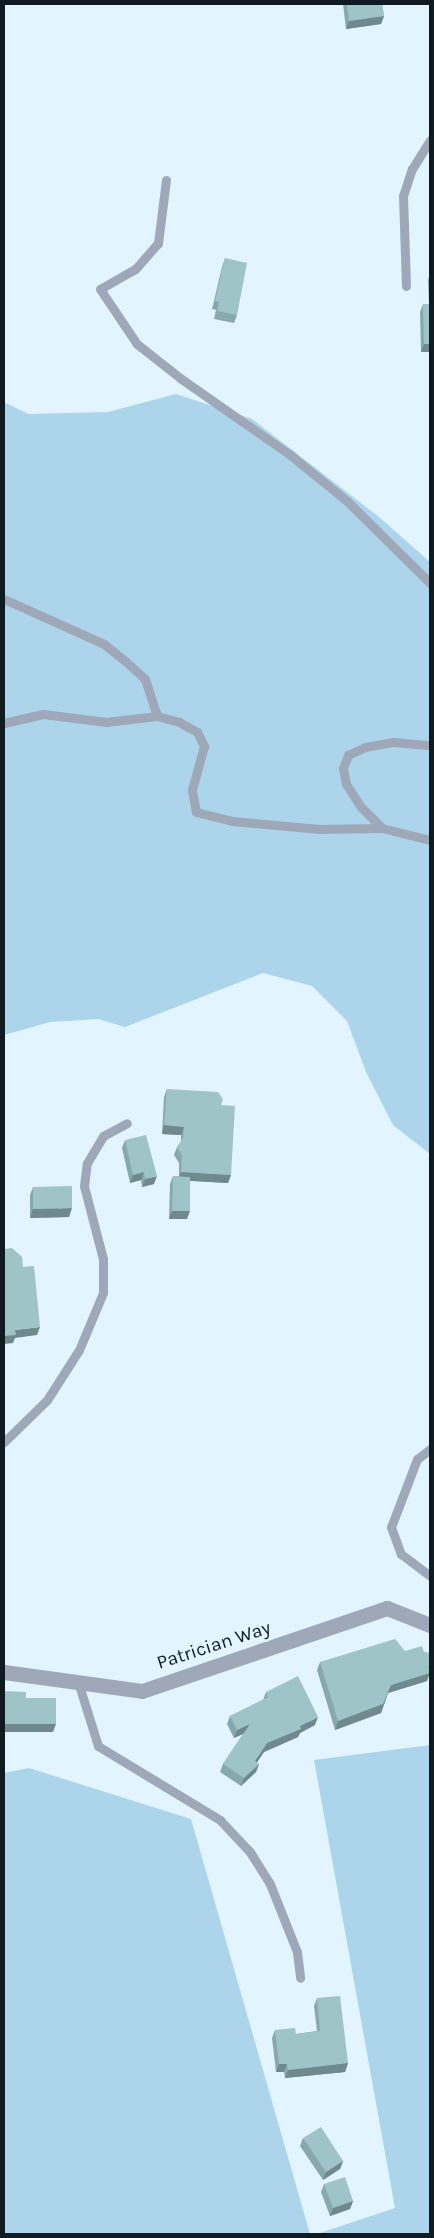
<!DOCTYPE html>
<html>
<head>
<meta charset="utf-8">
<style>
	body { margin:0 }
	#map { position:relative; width:434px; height:2238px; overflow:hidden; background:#e1f4ff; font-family:Karla,sans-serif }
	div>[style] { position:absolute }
	.green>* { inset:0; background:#acd5eb }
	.service>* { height:9px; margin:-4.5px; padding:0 4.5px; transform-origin:4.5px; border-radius:4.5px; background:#9ea8b9 }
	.minor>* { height:15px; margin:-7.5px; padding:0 7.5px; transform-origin:7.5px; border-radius:7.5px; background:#9ea8b9 }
	.wall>* { inset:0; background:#88a9ac }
	.shaded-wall>* { inset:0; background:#6f898c }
	.building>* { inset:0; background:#9ec4c8 }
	span { translate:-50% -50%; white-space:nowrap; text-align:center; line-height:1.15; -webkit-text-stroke:5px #e1f4ff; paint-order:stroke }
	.street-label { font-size:19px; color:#0f1b21 }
	.frame { position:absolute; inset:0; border:5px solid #0f1b21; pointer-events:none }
</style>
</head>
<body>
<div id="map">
	<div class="green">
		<i style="clip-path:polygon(176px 394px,252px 419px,379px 517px,430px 562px,430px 1154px,393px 1125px,366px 1072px,347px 1021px,312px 986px,263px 973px,125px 1027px,98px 1019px,50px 1022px,4px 1035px,4px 402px,28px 414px,108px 412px)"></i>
		<i style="clip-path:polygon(430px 1745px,430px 2234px,317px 2234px,395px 2208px,314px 1760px)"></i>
		<i style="clip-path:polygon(29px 1768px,191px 1819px,310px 2234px,4px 2234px,4px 1773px)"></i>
	</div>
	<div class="service">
		<i style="left:166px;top:180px;width:64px;rotate:97.2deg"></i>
		<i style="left:158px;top:243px;width:35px;rotate:131deg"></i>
		<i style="left:135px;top:269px;width:40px;rotate:150.3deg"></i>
		<i style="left:100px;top:289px;width:66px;rotate:56.1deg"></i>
		<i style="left:137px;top:344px;width:55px;rotate:38.3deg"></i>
		<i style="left:180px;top:378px;width:133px;rotate:34.9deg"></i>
		<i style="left:289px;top:454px;width:75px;rotate:39deg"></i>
		<i style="left:347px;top:501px;width:117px;rotate:44.7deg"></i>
		<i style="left:406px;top:286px;width:90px;rotate:-91.9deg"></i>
		<i style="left:403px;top:196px;width:28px;rotate:-72deg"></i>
		<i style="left:412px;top:169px;width:34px;rotate:-58deg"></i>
		<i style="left:4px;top:599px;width:110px;rotate:24.2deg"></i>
		<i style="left:104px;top:644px;width:26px;rotate:39deg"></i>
		<i style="left:124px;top:660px;width:28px;rotate:42deg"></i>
		<i style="left:145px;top:679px;width:39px;rotate:72deg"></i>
		<i style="left:4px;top:723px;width:40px;rotate:-13deg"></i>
		<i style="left:43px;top:714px;width:64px;rotate:7.2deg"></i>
		<i style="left:106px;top:722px;width:51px;rotate:-6.7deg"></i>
		<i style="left:157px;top:716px;width:23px;rotate:15deg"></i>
		<i style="left:179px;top:722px;width:21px;rotate:29deg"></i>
		<i style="left:197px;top:732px;width:16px;rotate:63deg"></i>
		<i style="left:204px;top:746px;width:46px;rotate:105.3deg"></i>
		<i style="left:192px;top:790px;width:22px;rotate:80deg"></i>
		<i style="left:196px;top:812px;width:37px;rotate:14deg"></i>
		<i style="left:232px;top:821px;width:88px;rotate:5.2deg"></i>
		<i style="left:320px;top:829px;width:62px;rotate:-0.9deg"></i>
		<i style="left:382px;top:828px;width:49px;rotate:14deg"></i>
		<i style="left:382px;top:828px;width:30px;rotate:-135deg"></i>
		<i style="left:361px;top:807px;width:27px;rotate:-123deg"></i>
		<i style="left:346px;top:784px;width:16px;rotate:-101deg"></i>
		<i style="left:343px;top:768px;width:14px;rotate:-69deg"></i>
		<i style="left:348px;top:755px;width:19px;rotate:-25deg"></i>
		<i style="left:365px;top:747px;width:28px;rotate:-10deg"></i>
		<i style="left:393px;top:742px;width:37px;rotate:5deg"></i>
		<i style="left:4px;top:1442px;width:60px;rotate:-44.3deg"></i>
		<i style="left:47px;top:1400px;width:59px;rotate:-57.4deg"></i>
		<i style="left:79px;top:1350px;width:62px;rotate:-67.2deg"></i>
		<i style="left:103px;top:1293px;width:34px;rotate:-90deg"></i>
		<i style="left:103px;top:1259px;width:75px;rotate:-104.6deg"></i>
		<i style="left:84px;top:1186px;width:23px;rotate:-83deg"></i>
		<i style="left:87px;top:1163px;width:31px;rotate:-59deg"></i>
		<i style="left:103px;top:1136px;width:27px;rotate:-28deg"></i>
		<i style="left:430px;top:1449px;width:16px;rotate:142deg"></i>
		<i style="left:417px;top:1459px;width:73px;rotate:110.9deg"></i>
		<i style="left:391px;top:1527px;width:29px;rotate:70deg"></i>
		<i style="left:401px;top:1554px;width:36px;rotate:37deg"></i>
		<i style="left:78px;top:1682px;width:67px;rotate:72.6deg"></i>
		<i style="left:98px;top:1746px;width:143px;rotate:31.2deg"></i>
		<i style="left:220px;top:1820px;width:44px;rotate:46.8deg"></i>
		<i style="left:250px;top:1852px;width:38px;rotate:58deg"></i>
		<i style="left:270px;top:1884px;width:73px;rotate:68.3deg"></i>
		<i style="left:297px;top:1952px;width:26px;rotate:83deg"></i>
	</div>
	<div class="minor">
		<i style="left:4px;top:1672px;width:139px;rotate:7.8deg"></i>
		<i style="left:142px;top:1691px;width:259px;rotate:-18.7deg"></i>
		<i style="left:387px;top:1608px;width:46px;rotate:21.6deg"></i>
	</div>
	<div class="wall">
		<i style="clip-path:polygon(343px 4px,382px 4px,384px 16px,381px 24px,346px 29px)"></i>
		<i style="clip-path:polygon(225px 258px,237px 315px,234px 323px,214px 319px,216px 310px,212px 309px,222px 267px)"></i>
		<i style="clip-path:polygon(430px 275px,430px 352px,421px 352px,420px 312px,423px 304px,429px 304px,428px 280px)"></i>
		<i style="clip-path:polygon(167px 1089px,221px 1105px,231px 1175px,228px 1183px,190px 1181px,187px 1219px,169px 1219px,170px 1184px,173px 1176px,179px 1176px,179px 1163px,174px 1155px,177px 1147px,181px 1142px,181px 1135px,162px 1134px,164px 1097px)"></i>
		<i style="clip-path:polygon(125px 1140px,154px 1184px,142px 1187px,141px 1180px,130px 1183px,122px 1148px)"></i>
		<i style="clip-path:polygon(33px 1187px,69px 1217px,30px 1218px,30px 1195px)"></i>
		<i style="clip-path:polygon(405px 1651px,430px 1653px,430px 1670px,429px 1670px,427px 1681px,388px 1693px,381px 1713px,335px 1730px,317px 1670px,320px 1662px)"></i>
		<i style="clip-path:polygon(266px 1692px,315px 1725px,300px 1733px,298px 1737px,264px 1752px,256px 1763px,259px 1764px,256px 1772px,241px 1786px,220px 1772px,223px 1764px,243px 1734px,234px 1738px,227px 1724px,230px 1716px,263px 1700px)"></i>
		<i style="clip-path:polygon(317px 1998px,348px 2063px,345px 2072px,285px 2078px,284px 2072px,276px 2072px,272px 2038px,275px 2030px,296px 2034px,317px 2031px,314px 2006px)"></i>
		<i style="clip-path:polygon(303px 2138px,343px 2161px,340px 2169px,323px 2180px,300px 2146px)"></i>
		<i style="clip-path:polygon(324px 2184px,353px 2201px,350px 2209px,330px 2216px,321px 2192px)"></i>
	</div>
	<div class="shaded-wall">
		<i style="clip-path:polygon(384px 16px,381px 24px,346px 29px,349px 21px)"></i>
		<i style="clip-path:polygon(424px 344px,430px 344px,430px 352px,421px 352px)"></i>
		<i style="clip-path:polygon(164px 1125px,184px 1127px,181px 1135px,162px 1134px)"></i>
		<i style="clip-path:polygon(144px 1172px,141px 1180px,130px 1183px,133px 1175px)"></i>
		<i style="clip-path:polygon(181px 1172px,231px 1175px,228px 1183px,178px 1180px)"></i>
		<i style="clip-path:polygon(157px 1176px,154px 1184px,142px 1187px,145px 1179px)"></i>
		<i style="clip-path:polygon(72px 1208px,69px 1217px,30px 1218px,33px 1209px)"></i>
		<i style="clip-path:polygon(172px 1211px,190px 1211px,187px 1219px,169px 1219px)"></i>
		<i style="clip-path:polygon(40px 1327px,37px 1335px,15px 1338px,13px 1343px,4px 1344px,4px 1336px,15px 1330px)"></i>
		<i style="clip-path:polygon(430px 1673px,427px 1681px,388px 1693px,381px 1713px,335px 1730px,338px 1721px,391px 1685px)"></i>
		<i style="clip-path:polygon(318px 1717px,315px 1725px,300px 1733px,298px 1737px,264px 1752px,252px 1770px,255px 1761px,267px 1743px)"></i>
		<i style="clip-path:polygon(4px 1724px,56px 1724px,53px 1732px,4px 1732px)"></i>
		<i style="clip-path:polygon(250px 1724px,247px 1732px,234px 1738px,237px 1730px)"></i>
		<i style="clip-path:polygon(259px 1764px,256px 1772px,241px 1786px,244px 1778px)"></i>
		<i style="clip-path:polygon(348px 2063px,345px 2072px,285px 2078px,288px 2070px)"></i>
		<i style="clip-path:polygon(279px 2064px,287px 2064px,284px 2072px,276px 2072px)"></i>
		<i style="clip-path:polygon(343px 2161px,340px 2169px,323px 2180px,326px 2172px)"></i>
		<i style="clip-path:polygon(353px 2201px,350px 2209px,330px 2216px,333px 2208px)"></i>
	</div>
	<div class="building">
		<i style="clip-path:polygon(347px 4px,382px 4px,384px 16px,349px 21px)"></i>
		<i style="clip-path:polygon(225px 258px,247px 263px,237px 315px,217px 311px,219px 302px,215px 301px)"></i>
		<i style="clip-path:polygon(423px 304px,430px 304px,430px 344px,424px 344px)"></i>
		<i style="clip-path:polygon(167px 1089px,218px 1092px,223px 1099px,221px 1105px,235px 1106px,231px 1175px,181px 1172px,182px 1155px,177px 1147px,183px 1138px,184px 1127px,164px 1125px)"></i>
		<i style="clip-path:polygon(146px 1135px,157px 1176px,145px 1179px,144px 1172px,133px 1175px,125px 1140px)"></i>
		<i style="clip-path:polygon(173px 1176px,190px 1177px,190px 1211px,172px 1211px)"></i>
		<i style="clip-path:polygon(72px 1186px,72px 1208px,33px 1209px,33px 1187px)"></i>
		<i style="clip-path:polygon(12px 1248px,22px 1257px,23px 1267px,34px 1266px,40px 1327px,15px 1330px,16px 1335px,4px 1336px,4px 1249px)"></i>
		<i style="clip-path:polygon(395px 1639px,405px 1651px,422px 1646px,424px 1652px,430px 1653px,430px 1664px,428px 1666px,430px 1673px,391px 1685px,383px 1704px,338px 1721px,320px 1662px)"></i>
		<i style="clip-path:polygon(298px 1676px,318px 1717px,300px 1726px,301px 1729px,267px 1743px,255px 1761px,259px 1764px,244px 1778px,223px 1764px,250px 1724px,237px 1730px,230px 1716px,268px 1697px,266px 1692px)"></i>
		<i style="clip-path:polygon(4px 1691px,26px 1692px,26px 1698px,56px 1698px,56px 1724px,4px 1724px)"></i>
		<i style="clip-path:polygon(340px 1996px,348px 2063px,288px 2070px,287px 2064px,279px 2064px,275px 2030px,295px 2028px,296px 2034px,320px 2031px,317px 1998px)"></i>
		<i style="clip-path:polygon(321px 2127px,343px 2161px,326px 2172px,303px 2138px)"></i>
		<i style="clip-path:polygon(345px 2177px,353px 2201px,333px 2208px,324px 2184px)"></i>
	</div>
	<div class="street-label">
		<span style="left:214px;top:1646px;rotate:-18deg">Patrician Way</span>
	</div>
	<div class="frame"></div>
</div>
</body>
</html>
